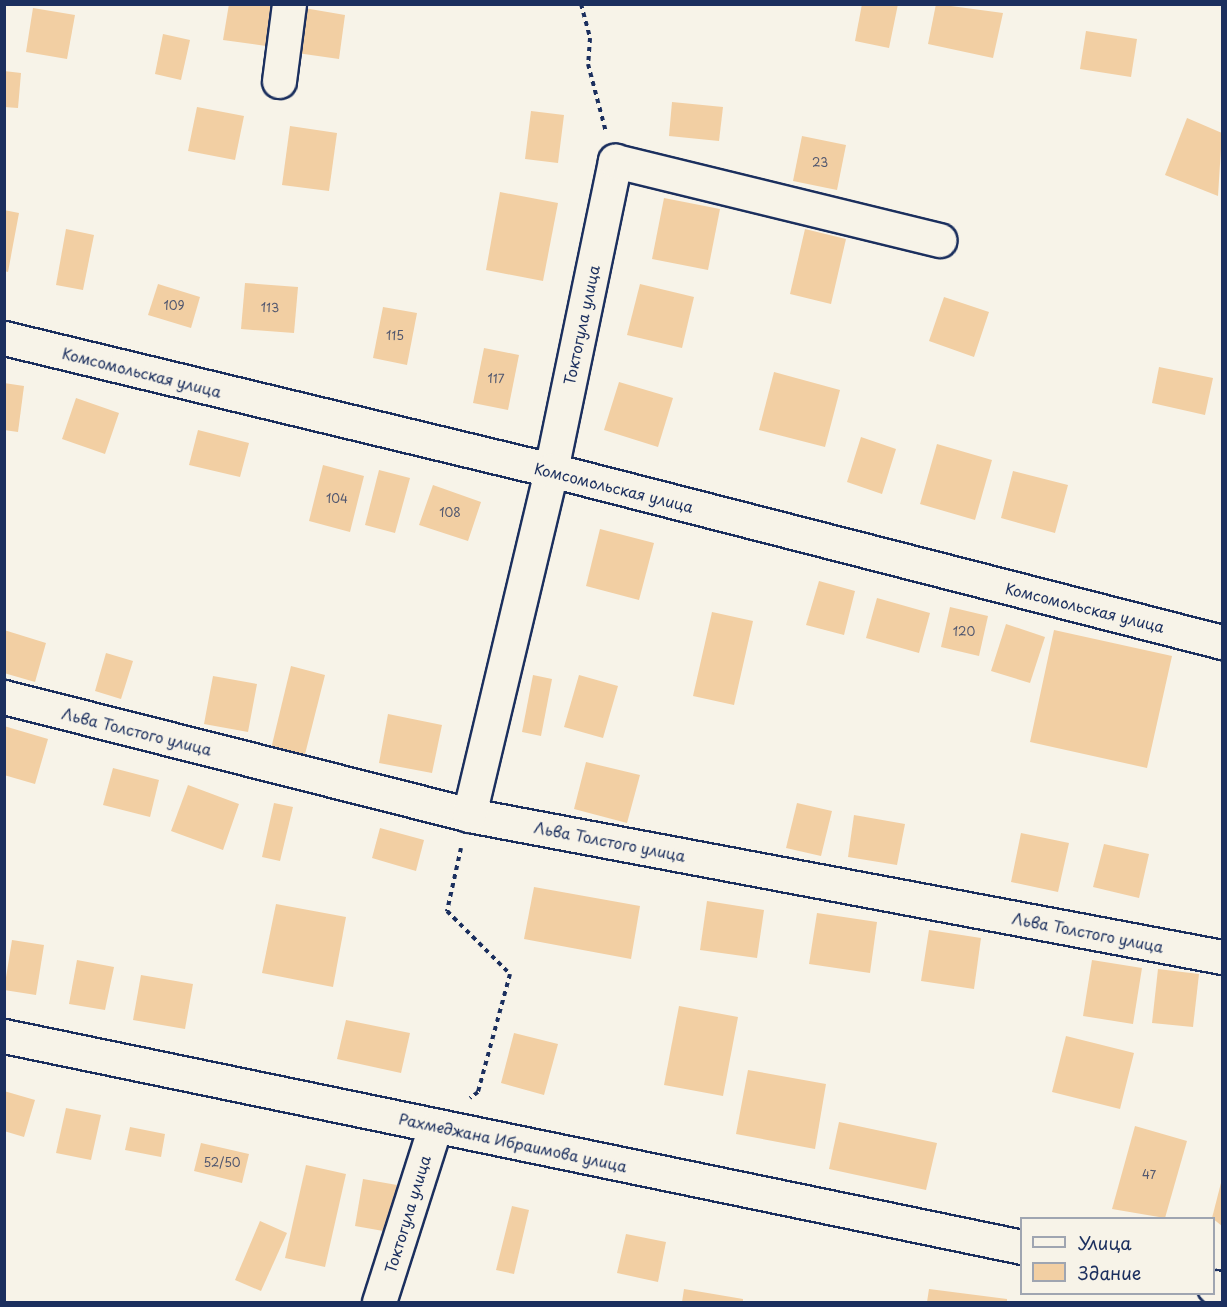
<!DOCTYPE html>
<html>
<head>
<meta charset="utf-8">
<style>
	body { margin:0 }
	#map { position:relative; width:1227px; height:1307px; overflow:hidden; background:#f7f3e8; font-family:"Playpen Sans",sans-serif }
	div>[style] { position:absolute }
	.building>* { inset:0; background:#f2cfa3 }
	.path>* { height:4px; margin-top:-2px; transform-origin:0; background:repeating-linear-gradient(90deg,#1b2f5e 0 4.5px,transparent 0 9px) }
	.roads { filter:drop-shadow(2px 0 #1b2f5e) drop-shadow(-2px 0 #1b2f5e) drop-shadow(0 2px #1b2f5e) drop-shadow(0 -2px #1b2f5e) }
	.street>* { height:33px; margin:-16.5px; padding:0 16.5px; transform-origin:16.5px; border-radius:16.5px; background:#f7f3e8 }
	.secondary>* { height:33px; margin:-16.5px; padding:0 16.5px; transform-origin:16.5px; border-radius:16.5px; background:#f7f3e8 }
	span { translate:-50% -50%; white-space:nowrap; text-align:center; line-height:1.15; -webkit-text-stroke:4.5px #f7f3e8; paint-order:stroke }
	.number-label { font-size:12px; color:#51576f }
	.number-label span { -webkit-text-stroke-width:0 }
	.street-label { font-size:15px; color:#1b2f5e }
	.frame { position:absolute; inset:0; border:6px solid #1b2f5e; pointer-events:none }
	.legend { position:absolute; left:1020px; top:1217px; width:195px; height:78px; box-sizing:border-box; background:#f7f3e8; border:2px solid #9fa5b1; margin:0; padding:8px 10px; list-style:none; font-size:18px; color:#1b2f5e }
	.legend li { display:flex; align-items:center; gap:12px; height:30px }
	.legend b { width:30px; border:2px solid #9fa5b1 }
</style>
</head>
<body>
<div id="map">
	<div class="building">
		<i style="clip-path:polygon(229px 4px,272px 4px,266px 46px,223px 40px)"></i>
		<i style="clip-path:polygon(862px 4px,898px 4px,889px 48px,855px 41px)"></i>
		<i style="clip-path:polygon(936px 4px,1003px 13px,993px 58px,928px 44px)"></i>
		<i style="clip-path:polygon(33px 8px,75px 15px,67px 59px,26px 52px)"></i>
		<i style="clip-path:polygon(304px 8px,345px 15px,339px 59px,297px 53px)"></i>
		<i style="clip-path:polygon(1086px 31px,1137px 39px,1131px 77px,1080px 69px)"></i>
		<i style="clip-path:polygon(163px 34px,190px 40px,181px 80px,155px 74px)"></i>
		<i style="clip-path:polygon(4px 71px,21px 73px,18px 108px,4px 107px)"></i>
		<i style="clip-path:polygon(672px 102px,723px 107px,719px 141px,669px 136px)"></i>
		<i style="clip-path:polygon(197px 107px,244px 116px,235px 160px,188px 151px)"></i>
		<i style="clip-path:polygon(531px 111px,564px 115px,558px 163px,525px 159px)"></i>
		<i style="clip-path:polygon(1187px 118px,1222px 133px,1218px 196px,1165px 175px)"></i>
		<i style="clip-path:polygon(290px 126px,337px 133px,329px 191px,282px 185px)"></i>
		<i style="clip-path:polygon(802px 136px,846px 145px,837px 190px,793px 181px)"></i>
		<i style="clip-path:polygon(500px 192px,558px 203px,543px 281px,486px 270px)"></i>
		<i style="clip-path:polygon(664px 198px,720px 209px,708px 270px,652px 259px)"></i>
		<i style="clip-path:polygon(4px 210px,19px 213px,8px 272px,4px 271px)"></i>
		<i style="clip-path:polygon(66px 229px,94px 235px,83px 290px,56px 285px)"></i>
		<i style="clip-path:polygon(805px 229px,846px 239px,831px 304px,790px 294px)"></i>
		<i style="clip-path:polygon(245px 283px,298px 287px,294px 333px,241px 329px)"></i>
		<i style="clip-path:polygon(158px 284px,200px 297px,191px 328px,148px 315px)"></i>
		<i style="clip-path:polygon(640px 284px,694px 297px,682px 348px,627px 335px)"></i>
		<i style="clip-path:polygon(944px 297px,989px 312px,974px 357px,929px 341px)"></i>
		<i style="clip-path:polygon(383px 307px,417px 313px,407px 365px,373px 358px)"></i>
		<i style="clip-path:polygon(484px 348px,519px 355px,508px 410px,473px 403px)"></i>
		<i style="clip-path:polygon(1159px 367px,1213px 378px,1205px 415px,1152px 403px)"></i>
		<i style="clip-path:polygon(774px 372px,840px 390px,825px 447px,759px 430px)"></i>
		<i style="clip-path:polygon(619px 382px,673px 398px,658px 447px,604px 430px)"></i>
		<i style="clip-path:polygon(4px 383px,24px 386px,18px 432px,4px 430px)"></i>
		<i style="clip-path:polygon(76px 398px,119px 413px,105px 454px,62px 439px)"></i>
		<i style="clip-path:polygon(198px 430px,249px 443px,240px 477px,189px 465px)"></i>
		<i style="clip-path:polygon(861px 437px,896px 449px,882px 494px,847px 482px)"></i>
		<i style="clip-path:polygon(937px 444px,992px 460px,975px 520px,920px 504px)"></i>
		<i style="clip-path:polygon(323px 465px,364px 476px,350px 532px,309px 521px)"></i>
		<i style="clip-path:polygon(379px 470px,410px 478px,395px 533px,365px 525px)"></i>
		<i style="clip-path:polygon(1013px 471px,1068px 485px,1055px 533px,1001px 518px)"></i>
		<i style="clip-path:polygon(433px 485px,481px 502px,468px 541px,419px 525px)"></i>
		<i style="clip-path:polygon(600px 529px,654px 543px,639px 600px,586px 586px)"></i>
		<i style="clip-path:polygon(819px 581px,855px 591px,844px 635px,806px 625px)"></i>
		<i style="clip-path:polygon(877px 598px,930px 613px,919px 653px,866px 638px)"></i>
		<i style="clip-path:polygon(950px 607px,988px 616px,979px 656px,941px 647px)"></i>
		<i style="clip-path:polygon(712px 612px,753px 621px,734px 705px,693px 696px)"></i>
		<i style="clip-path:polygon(1006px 624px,1045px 637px,1030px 683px,991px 671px)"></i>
		<i style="clip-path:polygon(4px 630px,46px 643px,35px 682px,4px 673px)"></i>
		<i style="clip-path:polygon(1054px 630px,1172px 656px,1147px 768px,1030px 742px)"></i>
		<i style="clip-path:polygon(106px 653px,133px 661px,121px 699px,95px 691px)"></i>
		<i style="clip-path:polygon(291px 666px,325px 675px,303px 762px,270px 753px)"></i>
		<i style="clip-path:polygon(533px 675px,552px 679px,541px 736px,522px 732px)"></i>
		<i style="clip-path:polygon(579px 675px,618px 686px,603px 738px,564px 727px)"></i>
		<i style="clip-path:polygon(213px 676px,257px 684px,248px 732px,204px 724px)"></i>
		<i style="clip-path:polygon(388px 714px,442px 725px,432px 773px,379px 763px)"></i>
		<i style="clip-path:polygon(4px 726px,48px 739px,35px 784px,4px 775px)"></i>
		<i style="clip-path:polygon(586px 762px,640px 775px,627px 823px,574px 809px)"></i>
		<i style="clip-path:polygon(113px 768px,159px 780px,150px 817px,103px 805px)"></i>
		<i style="clip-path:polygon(188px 785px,239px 804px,223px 850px,171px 831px)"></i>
		<i style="clip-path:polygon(274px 803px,293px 807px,280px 861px,262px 857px)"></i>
		<i style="clip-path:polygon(797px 803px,832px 811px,821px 856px,786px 848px)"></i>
		<i style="clip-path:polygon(854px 815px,905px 824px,897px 865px,848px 857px)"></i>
		<i style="clip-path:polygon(380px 828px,424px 840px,416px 871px,372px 858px)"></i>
		<i style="clip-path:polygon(1021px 833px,1069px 843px,1058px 892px,1011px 882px)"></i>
		<i style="clip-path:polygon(1104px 844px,1149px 854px,1139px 898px,1093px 887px)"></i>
		<i style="clip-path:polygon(534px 887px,640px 906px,631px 959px,524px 939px)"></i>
		<i style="clip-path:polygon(707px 901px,764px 910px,757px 958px,700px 950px)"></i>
		<i style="clip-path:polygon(276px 904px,346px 917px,333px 987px,262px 973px)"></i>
		<i style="clip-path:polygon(817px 913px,877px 922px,870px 973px,809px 964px)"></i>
		<i style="clip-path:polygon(929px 930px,981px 938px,974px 989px,921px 981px)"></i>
		<i style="clip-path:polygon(12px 940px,44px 945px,36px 995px,4px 990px)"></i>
		<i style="clip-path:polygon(77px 960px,114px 967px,105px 1010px,69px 1004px)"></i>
		<i style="clip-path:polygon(1092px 960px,1142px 968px,1133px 1024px,1083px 1016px)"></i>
		<i style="clip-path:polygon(1158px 969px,1199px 974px,1193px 1027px,1152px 1023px)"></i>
		<i style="clip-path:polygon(141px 975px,193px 984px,185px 1029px,133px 1020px)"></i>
		<i style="clip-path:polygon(679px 1006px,738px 1017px,723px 1096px,664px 1085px)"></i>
		<i style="clip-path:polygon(346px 1020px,410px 1033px,401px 1073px,337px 1059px)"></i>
		<i style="clip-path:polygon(514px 1033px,558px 1044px,544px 1095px,501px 1083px)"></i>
		<i style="clip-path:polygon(1066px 1036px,1134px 1053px,1120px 1109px,1052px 1092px)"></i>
		<i style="clip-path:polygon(748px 1070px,826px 1084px,815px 1149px,736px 1134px)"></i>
		<i style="clip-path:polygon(4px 1091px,35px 1100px,24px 1137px,4px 1131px)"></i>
		<i style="clip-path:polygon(66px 1108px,101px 1115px,91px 1160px,56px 1153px)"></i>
		<i style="clip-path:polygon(839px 1122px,937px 1143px,926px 1190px,829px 1169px)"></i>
		<i style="clip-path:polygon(1135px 1126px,1187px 1141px,1165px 1218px,1112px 1209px)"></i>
		<i style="clip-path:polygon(130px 1127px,165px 1134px,161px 1157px,125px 1150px)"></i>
		<i style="clip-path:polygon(201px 1143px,249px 1154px,242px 1183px,194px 1171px)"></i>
		<i style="clip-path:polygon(306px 1165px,346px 1174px,325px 1267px,285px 1258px)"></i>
		<i style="clip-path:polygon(363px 1179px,397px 1185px,389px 1232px,355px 1226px)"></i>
		<i style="clip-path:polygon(1222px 1179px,1222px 1226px,1212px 1218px)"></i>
		<i style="clip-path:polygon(512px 1206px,529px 1210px,514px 1274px,496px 1270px)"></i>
		<i style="clip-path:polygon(260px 1221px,287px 1233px,261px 1291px,235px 1280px)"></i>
		<i style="clip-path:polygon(626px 1234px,666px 1242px,658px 1282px,617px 1273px)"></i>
		<i style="clip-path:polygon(684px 1289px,743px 1299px,743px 1302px,682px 1302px)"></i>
		<i style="clip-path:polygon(929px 1289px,1007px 1299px,1007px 1302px,927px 1302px)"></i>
	</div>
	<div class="path">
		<i style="left:581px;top:4px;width:35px;rotate:75deg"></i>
		<i style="left:590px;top:38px;width:26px;rotate:94deg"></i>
		<i style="left:588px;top:64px;width:70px;rotate:75.2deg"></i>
		<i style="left:461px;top:848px;width:65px;rotate:102.5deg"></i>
		<i style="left:447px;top:911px;width:89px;rotate:45deg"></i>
		<i style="left:510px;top:974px;width:122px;rotate:105.2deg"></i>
		<i style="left:478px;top:1092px;width:10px;rotate:143deg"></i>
	</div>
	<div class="roads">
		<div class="street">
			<i style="left:279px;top:81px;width:78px;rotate:-82.6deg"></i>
			<i style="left:4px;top:697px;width:480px;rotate:14.2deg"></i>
			<i style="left:469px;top:815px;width:766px;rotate:10.68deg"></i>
			<i style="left:469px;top:815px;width:355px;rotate:-76.6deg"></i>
			<i style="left:551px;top:470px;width:316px;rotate:-78.3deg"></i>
			<i style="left:615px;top:161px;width:334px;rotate:13.7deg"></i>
			<i style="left:4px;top:1036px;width:1040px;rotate:11.71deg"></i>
			<i style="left:1214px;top:1287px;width:8px;rotate:14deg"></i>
			<i style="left:379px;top:1302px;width:185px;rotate:-72.3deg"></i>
		</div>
		<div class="secondary">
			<i style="left:4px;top:338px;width:563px;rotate:13.57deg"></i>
			<i style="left:551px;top:470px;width:693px;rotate:14.38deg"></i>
		</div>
	</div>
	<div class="number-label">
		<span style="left:820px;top:163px">23</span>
		<span style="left:174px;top:306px">109</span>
		<span style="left:270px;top:308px">113</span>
		<span style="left:395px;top:336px">115</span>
		<span style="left:496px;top:379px">117</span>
		<span style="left:337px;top:499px">104</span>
		<span style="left:450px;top:513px">108</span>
		<span style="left:964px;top:632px">120</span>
		<span style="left:222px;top:1163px">52/50</span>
		<span style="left:1149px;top:1175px">47</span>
	</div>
	<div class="street-label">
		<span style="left:581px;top:325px;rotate:-78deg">Токтогула улица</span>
		<span style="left:142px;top:372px;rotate:14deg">Комсомольская улица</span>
		<span style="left:614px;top:487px;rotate:14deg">Комсомольская улица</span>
		<span style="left:1085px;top:607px;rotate:14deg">Комсомольская улица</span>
		<span style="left:137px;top:731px;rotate:14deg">Льва Толстого улица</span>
		<span style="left:610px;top:841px;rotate:11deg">Льва Толстого улица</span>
		<span style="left:1088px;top:932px;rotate:11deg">Льва Толстого улица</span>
		<span style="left:513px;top:1142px;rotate:12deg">Рахмеджана Ибраимова улица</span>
		<span style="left:407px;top:1214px;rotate:-73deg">Токтогула улица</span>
	</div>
	<div class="frame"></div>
	<ul class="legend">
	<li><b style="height:8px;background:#f7f3e8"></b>Улица</li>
	<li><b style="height:16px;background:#f2cfa3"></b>Здание</li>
	</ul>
</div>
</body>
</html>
